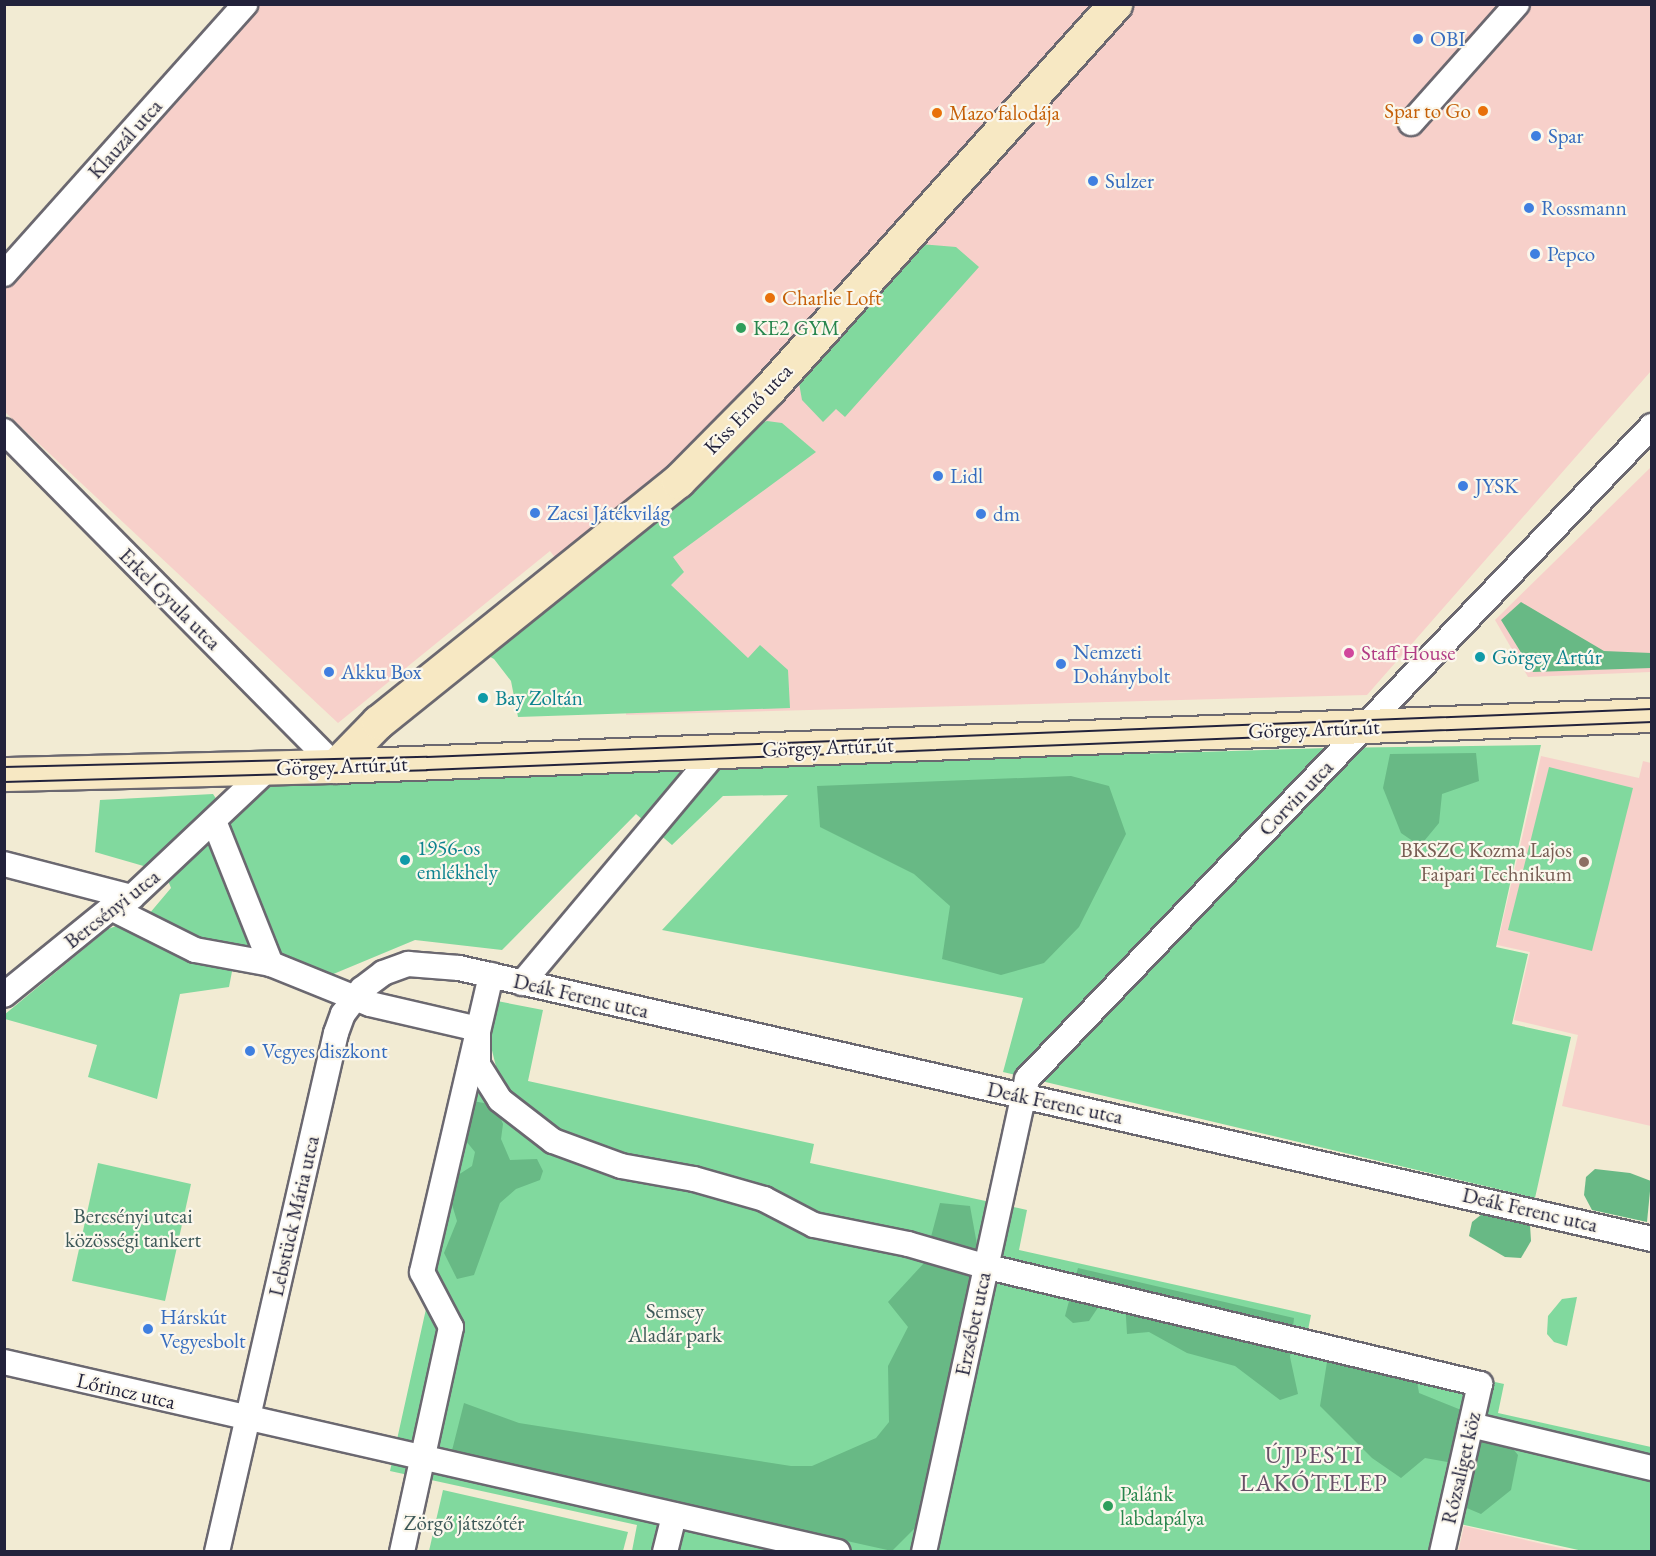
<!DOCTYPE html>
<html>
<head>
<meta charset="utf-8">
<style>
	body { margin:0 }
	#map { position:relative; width:1656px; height:1556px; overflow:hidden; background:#f2ebd3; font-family:"EB Garamond",serif }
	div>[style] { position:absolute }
	.built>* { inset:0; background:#f7d0ca }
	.green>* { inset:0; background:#81d99e }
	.forest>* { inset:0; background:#68b985 }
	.roads { filter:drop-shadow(2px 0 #6b6870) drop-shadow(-2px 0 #6b6870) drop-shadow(0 2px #6b6870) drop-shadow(0 -2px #6b6870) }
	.street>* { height:24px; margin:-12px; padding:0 12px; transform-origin:12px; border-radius:12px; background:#fff }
	.secondary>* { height:33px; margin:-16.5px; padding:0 16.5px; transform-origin:16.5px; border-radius:16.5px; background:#f7e8c3 }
	.tram>* { height:1.5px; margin:-0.75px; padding:0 0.75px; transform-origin:0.75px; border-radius:0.75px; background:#22223b }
	.dots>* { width:16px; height:16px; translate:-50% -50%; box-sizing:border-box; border:3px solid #fbf7ec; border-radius:50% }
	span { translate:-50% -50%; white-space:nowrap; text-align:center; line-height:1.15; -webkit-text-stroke:4.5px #fbf7ec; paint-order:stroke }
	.shop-label { font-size:21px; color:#366cbe }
	.left { translate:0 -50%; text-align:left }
	.food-label { font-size:21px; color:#c56008 }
	.right { translate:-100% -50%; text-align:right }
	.street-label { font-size:21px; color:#22223b }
	.leisure-label { font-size:21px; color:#27864d }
	.hotel-label { font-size:21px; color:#b23c85 }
	.culture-label { font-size:21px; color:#0d838f }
	.education-label { font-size:21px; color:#785e54 }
	.park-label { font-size:21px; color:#3e5959 }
	.quarter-label { font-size:24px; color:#675067; letter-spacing:1.5px }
	.frame { position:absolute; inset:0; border:6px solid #22223b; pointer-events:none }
</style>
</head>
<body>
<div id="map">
	<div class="built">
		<i style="clip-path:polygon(257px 5px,1651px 5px,1651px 371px,1367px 695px,626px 715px,623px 646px,550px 551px,338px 723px,5px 412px,4px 290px)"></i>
		<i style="clip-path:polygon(1651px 467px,1651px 672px,1528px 677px,1495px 620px)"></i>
		<i style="clip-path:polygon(1541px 756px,1639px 778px,1643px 761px,1651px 763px,1651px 1126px,1562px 1106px,1578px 1035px,1514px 1020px,1530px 952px,1497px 945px)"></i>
		<i style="clip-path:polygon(1464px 1526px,1574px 1551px,1458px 1552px)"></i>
	</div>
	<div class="green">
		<i style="clip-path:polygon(920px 244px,956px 247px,979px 267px,845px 417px,836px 409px,823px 422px,802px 400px,799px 383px,802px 374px)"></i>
		<i style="clip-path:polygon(767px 421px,782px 423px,816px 452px,673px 557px,684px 572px,671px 585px,748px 658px,760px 645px,788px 670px,790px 708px,518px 717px,511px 681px,494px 659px,483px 653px,752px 427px)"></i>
		<i style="clip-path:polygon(1541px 745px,1496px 947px,1528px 954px,1512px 1024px,1571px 1037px,1535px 1198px,1003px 1072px,1023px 998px,662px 930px,788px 795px,723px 796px,672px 845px,636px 814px,502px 950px,415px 940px,331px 975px,235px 956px,229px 987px,180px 994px,157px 1099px,88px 1077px,97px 1045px,5px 1019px,4px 1015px,108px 929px,149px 914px,171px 888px,167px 878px,266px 780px,1327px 748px)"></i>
		<i style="clip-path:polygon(1549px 767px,1633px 788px,1592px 951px,1508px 930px)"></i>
		<i style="clip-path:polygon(213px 794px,219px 803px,147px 867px,95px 852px,100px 800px)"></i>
		<i style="clip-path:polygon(492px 1000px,543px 1010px,528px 1081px,814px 1144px,810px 1163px,1027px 1210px,1019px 1250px,1311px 1315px,1306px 1340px,1504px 1384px,1498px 1413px,1651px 1447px,1651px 1551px,1583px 1551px,1460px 1524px,1453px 1552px,632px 1551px,637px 1525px,390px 1471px,478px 1075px,499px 1079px,488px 1034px)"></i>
		<i style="clip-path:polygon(98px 1163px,191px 1184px,165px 1301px,72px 1281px)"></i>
		<i style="clip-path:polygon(1577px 1297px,1567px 1346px,1554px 1342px,1547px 1334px,1548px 1316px,1562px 1299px)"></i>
		<i style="clip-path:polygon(443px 1490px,628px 1532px,623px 1551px,429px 1551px)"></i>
	</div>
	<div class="forest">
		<i style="clip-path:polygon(1521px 602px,1604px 651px,1651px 653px,1651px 668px,1533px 672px,1501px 620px)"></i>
		<i style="clip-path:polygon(1476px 753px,1479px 781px,1442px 794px,1439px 823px,1420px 846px,1401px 833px,1383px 788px,1390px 754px)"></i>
		<i style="clip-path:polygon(1071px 776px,1109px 786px,1126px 834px,1079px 927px,1044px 963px,1001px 975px,942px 959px,950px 906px,914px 874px,820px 827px,817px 786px)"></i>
		<i style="clip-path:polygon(467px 1100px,495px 1105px,503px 1124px,501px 1139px,510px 1160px,537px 1159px,543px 1171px,540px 1180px,516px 1189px,500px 1203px,474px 1275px,457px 1279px,444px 1253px,457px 1221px,450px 1198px,458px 1175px,472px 1166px,475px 1152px,461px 1135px)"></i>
		<i style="clip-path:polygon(1595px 1169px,1630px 1173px,1651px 1181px,1647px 1222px,1592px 1210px,1584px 1195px,1586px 1177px)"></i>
		<i style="clip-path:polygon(940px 1203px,970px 1206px,978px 1250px,917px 1526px,892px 1551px,752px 1520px,700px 1531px,446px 1474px,464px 1403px,519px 1423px,791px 1466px,812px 1466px,876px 1438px,889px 1422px,888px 1366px,908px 1327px,888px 1302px,924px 1263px)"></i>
		<i style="clip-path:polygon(1482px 1214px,1530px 1225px,1531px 1241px,1521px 1258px,1505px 1257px,1469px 1236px,1472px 1222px)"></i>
		<i style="clip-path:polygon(1078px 1268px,1294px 1318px,1290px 1357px,1298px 1394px,1280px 1400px,1235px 1366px,1187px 1353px,1149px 1332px,1127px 1334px,1125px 1301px,1105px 1297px,1089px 1321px,1073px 1323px,1065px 1316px)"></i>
		<i style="clip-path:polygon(1330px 1343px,1414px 1363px,1419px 1393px,1491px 1422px,1518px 1455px,1511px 1490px,1481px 1514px,1462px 1506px,1470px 1466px,1425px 1458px,1401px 1478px,1372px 1458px,1320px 1406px)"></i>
	</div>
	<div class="roads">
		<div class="street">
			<i style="left:1411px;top:123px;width:159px;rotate:-48.3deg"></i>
			<i style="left:4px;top:274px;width:362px;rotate:-48.2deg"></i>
			<i style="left:4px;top:431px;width:471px;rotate:45.3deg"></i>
			<i style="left:214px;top:821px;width:154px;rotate:68.3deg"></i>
			<i style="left:4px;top:864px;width:132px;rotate:14.5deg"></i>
			<i style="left:111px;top:908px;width:94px;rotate:26.6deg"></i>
			<i style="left:195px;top:950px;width:77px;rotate:10.4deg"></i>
			<i style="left:271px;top:964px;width:107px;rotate:22deg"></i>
			<i style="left:370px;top:1004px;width:111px;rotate:13deg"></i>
			<i style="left:478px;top:1029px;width:36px;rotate:90deg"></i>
			<i style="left:478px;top:1065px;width:41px;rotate:57.8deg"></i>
			<i style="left:500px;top:1100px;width:67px;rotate:37.7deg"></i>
			<i style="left:553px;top:1141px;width:72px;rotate:20.2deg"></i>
			<i style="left:621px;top:1166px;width:74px;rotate:10.1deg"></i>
			<i style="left:694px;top:1179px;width:73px;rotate:15.9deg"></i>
			<i style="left:764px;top:1199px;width:56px;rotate:27.5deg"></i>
			<i style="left:814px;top:1225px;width:96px;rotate:11.4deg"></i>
			<i style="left:908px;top:1244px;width:79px;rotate:16.1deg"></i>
			<i style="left:984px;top:1266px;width:510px;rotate:13.38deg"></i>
			<i style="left:1480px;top:1384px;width:172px;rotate:102.7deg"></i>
			<i style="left:522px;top:983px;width:303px;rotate:-50deg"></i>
			<i style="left:4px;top:995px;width:138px;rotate:-39.1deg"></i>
			<i style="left:111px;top:908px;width:24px;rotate:-28deg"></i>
			<i style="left:132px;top:897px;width:187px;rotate:-43.3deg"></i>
			<i style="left:4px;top:1362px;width:855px;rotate:12.83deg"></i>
			<i style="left:1471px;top:1425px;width:186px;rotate:13.4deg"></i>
			<i style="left:217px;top:1552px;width:532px;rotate:-77.09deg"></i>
			<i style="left:336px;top:1033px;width:20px;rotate:-70deg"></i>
			<i style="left:343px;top:1014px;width:31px;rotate:-53deg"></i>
			<i style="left:362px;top:989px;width:26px;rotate:-37deg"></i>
			<i style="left:383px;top:973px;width:27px;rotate:-20deg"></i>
			<i style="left:408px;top:964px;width:51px;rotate:4.5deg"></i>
			<i style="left:459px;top:968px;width:1223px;rotate:12.8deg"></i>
			<i style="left:402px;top:1552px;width:230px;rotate:-77.7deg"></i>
			<i style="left:451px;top:1327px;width:62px;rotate:-117.8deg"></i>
			<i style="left:422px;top:1272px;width:305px;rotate:-76.9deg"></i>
			<i style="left:665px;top:1552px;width:38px;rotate:-76deg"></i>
			<i style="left:924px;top:1552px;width:484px;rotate:-77.7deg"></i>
			<i style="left:1027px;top:1079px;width:904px;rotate:-46.26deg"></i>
		</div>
		<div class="secondary">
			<i style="left:335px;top:766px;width:62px;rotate:-45.7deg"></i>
			<i style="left:378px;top:722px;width:385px;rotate:-38.8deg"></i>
			<i style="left:678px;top:481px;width:129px;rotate:-45.3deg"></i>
			<i style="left:769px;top:389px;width:518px;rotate:-48.05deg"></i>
			<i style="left:4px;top:774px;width:331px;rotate:-1.4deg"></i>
			<i style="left:335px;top:766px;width:1318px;rotate:-2.22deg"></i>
		</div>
	</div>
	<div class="tram">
		<i style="left:4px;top:767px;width:423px;rotate:-1.4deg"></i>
		<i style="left:427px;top:757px;width:1226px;rotate:-2.24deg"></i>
		<i style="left:4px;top:782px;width:423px;rotate:-1.6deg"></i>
		<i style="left:427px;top:770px;width:1226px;rotate:-2.24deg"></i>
	</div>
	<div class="dots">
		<i style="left:1418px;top:39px;background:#3f7fe0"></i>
		<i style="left:1483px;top:111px;background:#e8710a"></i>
		<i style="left:937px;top:113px;background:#e8710a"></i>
		<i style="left:1536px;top:136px;background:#3f7fe0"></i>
		<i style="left:1093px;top:181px;background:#3f7fe0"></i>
		<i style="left:1529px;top:208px;background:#3f7fe0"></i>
		<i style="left:1535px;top:254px;background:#3f7fe0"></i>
		<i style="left:770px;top:298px;background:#e8710a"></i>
		<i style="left:741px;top:328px;background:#2e9e5b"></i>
		<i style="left:938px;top:476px;background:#3f7fe0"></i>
		<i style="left:1463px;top:486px;background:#3f7fe0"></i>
		<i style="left:535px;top:513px;background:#3f7fe0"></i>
		<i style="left:981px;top:514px;background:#3f7fe0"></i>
		<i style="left:1349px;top:653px;background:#d1479c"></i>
		<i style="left:1480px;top:657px;background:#0f9aa8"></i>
		<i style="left:1061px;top:664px;background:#3f7fe0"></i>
		<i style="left:329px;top:672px;background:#3f7fe0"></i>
		<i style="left:483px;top:698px;background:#0f9aa8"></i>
		<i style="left:405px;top:860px;background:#0f9aa8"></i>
		<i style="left:1584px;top:862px;background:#8d6e63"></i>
		<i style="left:250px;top:1051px;background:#3f7fe0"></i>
		<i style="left:148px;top:1329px;background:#3f7fe0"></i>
		<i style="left:1108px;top:1506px;background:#2e9e5b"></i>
	</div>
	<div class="shop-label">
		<span class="left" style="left:1430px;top:39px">OBI</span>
		<span class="left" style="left:1548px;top:136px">Spar</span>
		<span class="left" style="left:1105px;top:181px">Sulzer</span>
		<span class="left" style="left:1541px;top:208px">Rossmann</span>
		<span class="left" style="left:1547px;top:254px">Pepco</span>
		<span class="left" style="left:950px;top:476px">Lidl</span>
		<span class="left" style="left:1475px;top:486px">JYSK</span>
		<span class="left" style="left:547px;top:513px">Zacsi Játékvilág</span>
		<span class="left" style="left:993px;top:514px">dm</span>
		<span class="left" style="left:1073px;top:664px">Nemzeti<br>Dohánybolt</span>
		<span class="left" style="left:341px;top:672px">Akku Box</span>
		<span class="left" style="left:262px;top:1051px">Vegyes diszkont</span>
		<span class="left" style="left:160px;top:1329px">Hárskút<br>Vegyesbolt</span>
	</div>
	<div class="food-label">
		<span class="right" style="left:1471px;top:111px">Spar to Go</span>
		<span class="left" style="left:949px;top:113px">Mazo falodája</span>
		<span class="left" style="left:782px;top:298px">Charlie Loft</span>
	</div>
	<div class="street-label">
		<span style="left:125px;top:139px;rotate:-48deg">Klauzál utca</span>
		<span style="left:748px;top:409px;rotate:-46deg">Kiss Ernő utca</span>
		<span style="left:170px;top:599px;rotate:45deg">Erkel Gyula utca</span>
		<span style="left:1314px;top:729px;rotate:-2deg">Görgey Artúr út</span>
		<span style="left:828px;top:747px;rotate:-2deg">Görgey Artúr út</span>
		<span style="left:342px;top:766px;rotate:-2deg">Görgey Artúr út</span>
		<span style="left:1296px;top:798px;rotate:-46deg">Corvin utca</span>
		<span style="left:112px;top:909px;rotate:-38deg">Bercsényi utca</span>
		<span style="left:581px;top:996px;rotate:13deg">Deák Ferenc utca</span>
		<span style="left:1055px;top:1103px;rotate:12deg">Deák Ferenc utca</span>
		<span style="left:1530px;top:1210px;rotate:13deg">Deák Ferenc utca</span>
		<span style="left:294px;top:1216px;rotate:-77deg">Lebstück Mária utca</span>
		<span style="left:973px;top:1324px;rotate:-78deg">Erzsébet utca</span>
		<span style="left:126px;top:1391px;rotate:13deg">Lőrincz utca</span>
		<span style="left:1461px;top:1468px;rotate:-77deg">Rózsaliget köz</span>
	</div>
	<div class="leisure-label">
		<span class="left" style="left:753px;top:328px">KE2 GYM</span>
		<span class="left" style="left:1120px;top:1506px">Palánk<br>labdapálya</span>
	</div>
	<div class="hotel-label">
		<span class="left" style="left:1361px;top:653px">Staff House</span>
	</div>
	<div class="culture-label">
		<span class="left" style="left:1492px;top:657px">Görgey Artúr</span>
		<span class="left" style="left:495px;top:698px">Bay Zoltán</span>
		<span class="left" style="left:417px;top:860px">1956-os<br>emlékhely</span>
	</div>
	<div class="education-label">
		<span class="right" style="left:1572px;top:862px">BKSZC Kozma Lajos<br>Faipari Technikum</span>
	</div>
	<div class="park-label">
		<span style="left:133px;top:1228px">Bercsényi utcai<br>közösségi tankert</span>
		<span style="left:675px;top:1323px">Semsey<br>Aladár park</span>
		<span style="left:464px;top:1523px">Zörgő játszótér</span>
	</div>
	<div class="quarter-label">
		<span style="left:1314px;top:1469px">ÚJPESTI<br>LAKÓTELEP</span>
	</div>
	<div class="frame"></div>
</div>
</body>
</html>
